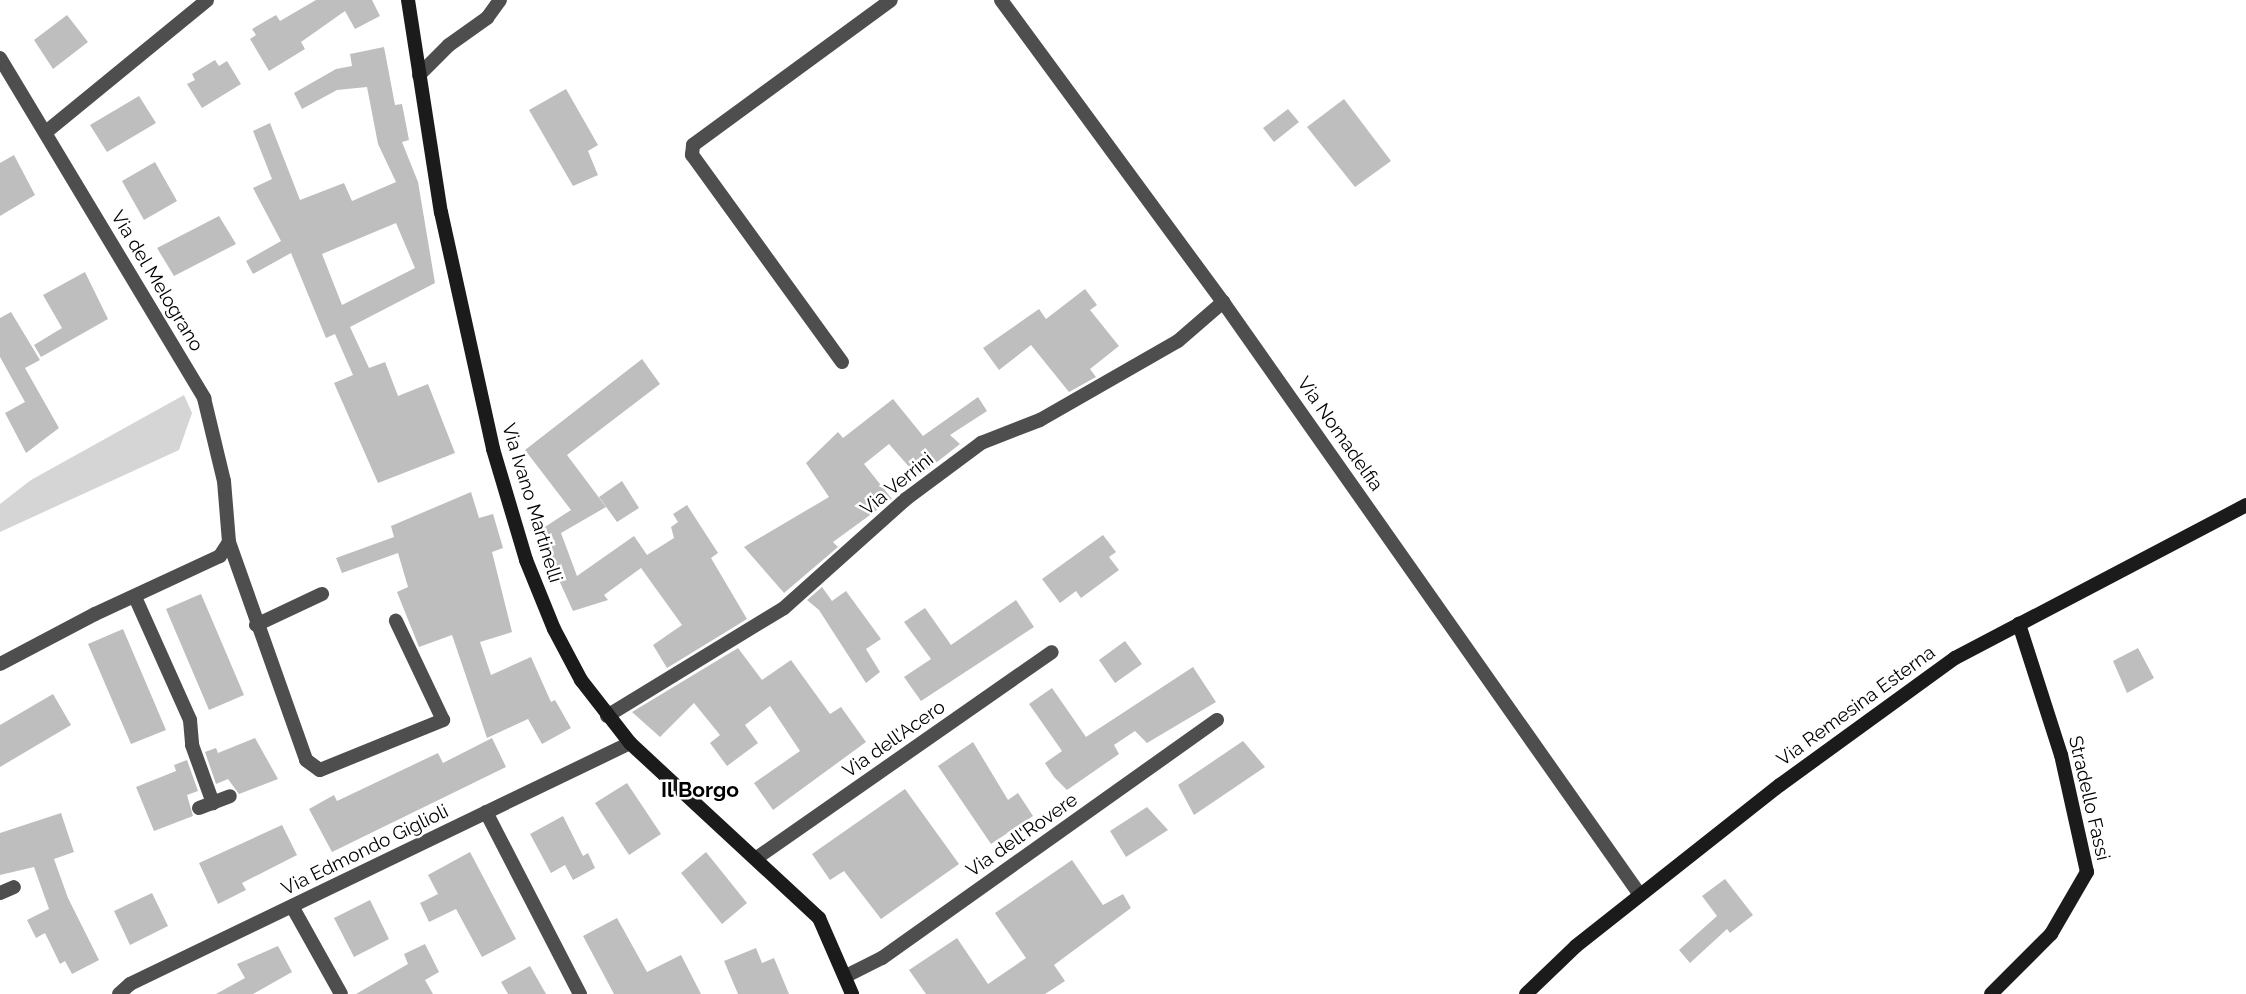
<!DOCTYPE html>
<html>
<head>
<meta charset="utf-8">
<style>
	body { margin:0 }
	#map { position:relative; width:2246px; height:994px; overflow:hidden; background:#fff; font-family:Raleway,sans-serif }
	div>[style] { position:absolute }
	.green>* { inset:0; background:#d5d5d5 }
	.building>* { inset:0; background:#bebebe }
	.street>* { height:14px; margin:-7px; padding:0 7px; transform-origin:7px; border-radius:7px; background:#4e4e4e }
	.secondary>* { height:14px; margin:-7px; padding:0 7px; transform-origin:7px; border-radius:7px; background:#1b1b1b }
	span { translate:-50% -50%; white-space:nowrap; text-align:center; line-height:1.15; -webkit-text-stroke:5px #fff; paint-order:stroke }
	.street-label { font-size:19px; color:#000 }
	.neighbourhood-label { font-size:21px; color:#000; font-weight:700 }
</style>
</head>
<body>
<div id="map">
	<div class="green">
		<i style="clip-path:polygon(184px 395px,192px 413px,179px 450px,0 532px,0 504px,31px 480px)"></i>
	</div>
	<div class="building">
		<i style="clip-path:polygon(316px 0,372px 0,380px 16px,355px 29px,345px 11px,301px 42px,305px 49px,269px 71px,250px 39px,256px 35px,252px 29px,276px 15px,280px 21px)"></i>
		<i style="clip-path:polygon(67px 15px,88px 42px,53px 69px,34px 40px)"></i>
		<i style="clip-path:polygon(evenodd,384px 47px,395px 105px,402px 104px,409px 140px,402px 142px,418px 182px,435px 283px,350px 327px,369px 368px,385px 362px,398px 396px,428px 384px,455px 453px,378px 483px,334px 383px,353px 375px,335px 334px,326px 338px,291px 253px,253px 274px,246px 261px,281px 241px,253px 188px,272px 179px,253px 131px,270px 123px,300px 200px,344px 183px,352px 201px,396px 182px,378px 144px,367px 87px,337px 90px,302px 109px,294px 93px,336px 69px,352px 66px,350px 54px,384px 47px,396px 223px,415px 268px,342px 305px,322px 254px,396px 223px)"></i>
		<i style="clip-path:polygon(215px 60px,219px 66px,227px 61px,241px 84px,202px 108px,187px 84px,195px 80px,192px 74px)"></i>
		<i style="clip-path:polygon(566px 89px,598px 145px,588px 151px,598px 175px,573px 186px,529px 110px)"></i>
		<i style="clip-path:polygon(139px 96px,156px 123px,107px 152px,90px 125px)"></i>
		<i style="clip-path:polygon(1344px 99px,1391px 161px,1355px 187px,1307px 127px)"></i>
		<i style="clip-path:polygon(1288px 109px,1299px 122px,1274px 142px,1263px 128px)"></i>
		<i style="clip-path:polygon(14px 155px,35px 195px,0 216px,0 163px)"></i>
		<i style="clip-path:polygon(155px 162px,177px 201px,144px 220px,122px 181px)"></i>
		<i style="clip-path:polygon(219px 216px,236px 244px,174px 276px,157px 248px)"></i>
		<i style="clip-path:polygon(85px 272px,108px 319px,41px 357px,34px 345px,62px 328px,43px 295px)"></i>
		<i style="clip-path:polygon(1085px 289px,1097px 305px,1090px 310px,1119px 346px,1090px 369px,1096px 377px,1069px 392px,1031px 345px,999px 370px,983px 348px,1039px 309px,1046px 319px)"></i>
		<i style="clip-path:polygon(11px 312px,40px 360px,25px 368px,59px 428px,26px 453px,5px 413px,25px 402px,0 357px,0 318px)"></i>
		<i style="clip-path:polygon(642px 359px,660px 384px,567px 455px,606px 507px,561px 533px,577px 576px,634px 536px,647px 555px,674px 538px,671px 527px,678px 522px,673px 514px,687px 505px,718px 553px,711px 558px,747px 619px,667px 668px,653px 645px,682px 625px,641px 568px,604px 595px,608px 600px,573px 611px,537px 532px,571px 510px,525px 450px)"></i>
		<i style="clip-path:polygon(978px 397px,987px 411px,950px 435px,960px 444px,918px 477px,889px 444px,864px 464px,892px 499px,833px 542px,838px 547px,784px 593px,744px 547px,829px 497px,806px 463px,838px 432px,843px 438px,893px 399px,923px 436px)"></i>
		<i style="clip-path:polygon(622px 481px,639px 508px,617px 522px,599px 497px)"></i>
		<i style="clip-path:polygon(471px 492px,479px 518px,493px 514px,503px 548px,492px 552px,512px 632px,480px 642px,491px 675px,531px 657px,551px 702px,555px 700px,571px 728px,542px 744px,528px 719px,487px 738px,452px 635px,419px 647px,397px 592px,408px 587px,398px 553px,342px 573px,336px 558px,394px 537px,391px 526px)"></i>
		<i style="clip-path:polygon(1103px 535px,1116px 552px,1109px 557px,1119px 570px,1081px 598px,1076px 591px,1060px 603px,1042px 579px)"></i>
		<i style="clip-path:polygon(822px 587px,832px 601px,846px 591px,881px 639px,866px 649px,880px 672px,866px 683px,819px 610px,807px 600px)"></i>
		<i style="clip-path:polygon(201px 594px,244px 695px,209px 710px,166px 609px)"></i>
		<i style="clip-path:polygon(1016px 600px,1034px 627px,921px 701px,904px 677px,931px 659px,904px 622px,925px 608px,951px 645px)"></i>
		<i style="clip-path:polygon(123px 629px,166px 730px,131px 744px,88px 644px)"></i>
		<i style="clip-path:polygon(1125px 641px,1142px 664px,1115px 683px,1099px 660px)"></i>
		<i style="clip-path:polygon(738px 648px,762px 680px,791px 660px,830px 714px,841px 707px,866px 742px,773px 810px,754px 783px,800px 751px,770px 706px,745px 725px,758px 743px,727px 766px,710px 743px,720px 735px,694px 703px,660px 737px,632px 712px)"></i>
		<i style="clip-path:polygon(2138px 648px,2154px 678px,2127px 693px,2113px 661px)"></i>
		<i style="clip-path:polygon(1193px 667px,1216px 702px,1147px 743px,1135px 731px,1114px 745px,1119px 754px,1067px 790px,1054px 777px,1045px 763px,1062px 751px,1029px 704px,1052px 688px,1086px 737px)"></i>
		<i style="clip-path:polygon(53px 694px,71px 725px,0 767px,0 725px)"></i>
		<i style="clip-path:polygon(255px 738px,278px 779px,239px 794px,228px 779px,216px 784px,205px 752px,216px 748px,218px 753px)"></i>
		<i style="clip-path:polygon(492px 738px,506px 767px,332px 852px,309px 809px,334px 795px,337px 801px,438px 753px,443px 763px)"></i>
		<i style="clip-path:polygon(1243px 741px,1265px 767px,1194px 815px,1178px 785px)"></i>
		<i style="clip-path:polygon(973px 742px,1008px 800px,1018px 793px,1033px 816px,991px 844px,938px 766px)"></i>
		<i style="clip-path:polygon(187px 760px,198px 791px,187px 795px,193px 816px,154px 831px,136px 787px,176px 771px,174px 765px)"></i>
		<i style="clip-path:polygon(627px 783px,661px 834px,629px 855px,595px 803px)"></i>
		<i style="clip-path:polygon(905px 789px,959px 864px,881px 919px,844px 871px,830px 880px,812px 854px)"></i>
		<i style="clip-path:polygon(1147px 807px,1168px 830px,1126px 857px,1110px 831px)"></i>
		<i style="clip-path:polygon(61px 813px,74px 852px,54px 859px,68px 898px,99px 960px,72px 974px,65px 961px,60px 964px,45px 933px,36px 938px,27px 920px,49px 909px,34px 867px,0 875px,0 833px)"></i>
		<i style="clip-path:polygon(563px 816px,583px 856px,588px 853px,595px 868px,573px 880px,565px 865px,551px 873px,530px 834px)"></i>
		<i style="clip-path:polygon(282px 825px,297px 855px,242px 883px,246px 890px,218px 904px,199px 863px)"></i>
		<i style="clip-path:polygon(470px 852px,516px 939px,482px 957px,456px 909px,429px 922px,420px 903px,438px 894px,428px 875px)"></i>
		<i style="clip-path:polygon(706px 852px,747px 903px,722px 924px,681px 873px)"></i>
		<i style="clip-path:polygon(1072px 860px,1103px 905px,1123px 894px,1131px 908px,1054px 965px,1065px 981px,1045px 994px,926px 994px,909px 970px,957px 938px,988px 984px,1026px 958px,995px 913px)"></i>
		<i style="clip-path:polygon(1725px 879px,1753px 915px,1730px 933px,1727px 929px,1690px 963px,1679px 950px,1717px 916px,1702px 896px)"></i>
		<i style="clip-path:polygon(152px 893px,168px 926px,130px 945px,114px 911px)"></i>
		<i style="clip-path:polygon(370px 900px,389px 939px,354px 957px,334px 918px)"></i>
		<i style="clip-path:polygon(617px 918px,647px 972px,681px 955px,701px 994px,614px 994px,583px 936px)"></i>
		<i style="clip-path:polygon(425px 944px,439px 972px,425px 980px,433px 994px,356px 994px,408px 964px,404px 954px)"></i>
		<i style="clip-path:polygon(278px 946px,292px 972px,253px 994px,216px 994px,245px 978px,237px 964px)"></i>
		<i style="clip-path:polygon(756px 948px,762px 963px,774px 958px,789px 994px,738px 994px,724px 961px)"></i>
		<i style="clip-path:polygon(530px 966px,546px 994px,508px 994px,501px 982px)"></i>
	</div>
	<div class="street">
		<i style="left:1001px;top:0;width:375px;rotate:53.7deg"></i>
		<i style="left:1223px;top:302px;width:725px;rotate:54.88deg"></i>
		<i style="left:0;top:58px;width:397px;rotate:59deg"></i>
		<i style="left:204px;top:398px;width:85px;rotate:76.5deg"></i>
		<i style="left:224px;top:481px;width:61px;rotate:85.3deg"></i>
		<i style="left:229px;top:542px;width:17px;rotate:123deg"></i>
		<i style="left:220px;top:556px;width:138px;rotate:155.1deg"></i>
		<i style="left:95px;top:614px;width:107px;rotate:152.2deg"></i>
		<i style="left:419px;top:75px;width:42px;rotate:-45deg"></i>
		<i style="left:449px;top:45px;width:47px;rotate:-35.4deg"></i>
		<i style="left:487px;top:18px;width:22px;rotate:-54deg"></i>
		<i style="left:46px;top:132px;width:208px;rotate:-39.3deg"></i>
		<i style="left:842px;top:362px;width:256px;rotate:-125.9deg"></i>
		<i style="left:692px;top:155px;width:10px;rotate:-84deg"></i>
		<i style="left:693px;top:145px;width:245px;rotate:-36.2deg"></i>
		<i style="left:229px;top:542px;width:231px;rotate:70.5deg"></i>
		<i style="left:306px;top:760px;width:17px;rotate:36deg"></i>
		<i style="left:320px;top:770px;width:133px;rotate:-22.1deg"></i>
		<i style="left:443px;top:720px;width:110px;rotate:-115.4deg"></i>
		<i style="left:135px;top:597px;width:135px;rotate:65.9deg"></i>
		<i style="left:190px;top:720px;width:25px;rotate:85deg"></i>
		<i style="left:192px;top:745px;width:62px;rotate:70.1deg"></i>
		<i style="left:256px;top:625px;width:73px;rotate:-25.2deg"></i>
		<i style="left:607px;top:716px;width:207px;rotate:-31.4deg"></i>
		<i style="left:784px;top:608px;width:164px;rotate:-41.8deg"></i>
		<i style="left:906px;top:499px;width:94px;rotate:-36.7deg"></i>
		<i style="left:981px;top:443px;width:63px;rotate:-21.3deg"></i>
		<i style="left:1040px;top:420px;width:159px;rotate:-29.8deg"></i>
		<i style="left:1178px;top:341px;width:60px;rotate:-40.9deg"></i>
		<i style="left:199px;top:808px;width:33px;rotate:-21deg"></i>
		<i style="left:486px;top:812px;width:205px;rotate:62.7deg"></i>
		<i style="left:758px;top:857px;width:358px;rotate:-34.9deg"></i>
		<i style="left:0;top:893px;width:15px;rotate:-23deg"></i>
		<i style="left:293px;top:908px;width:98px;rotate:60.8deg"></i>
		<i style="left:846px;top:976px;width:40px;rotate:-26.6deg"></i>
		<i style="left:882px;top:958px;width:411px;rotate:-35.4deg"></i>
		<i style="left:119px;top:994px;width:15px;rotate:-42deg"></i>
		<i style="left:130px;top:984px;width:555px;rotate:-25.73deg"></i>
	</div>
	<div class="secondary">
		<i style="left:408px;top:0;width:215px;rotate:81.2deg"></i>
		<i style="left:441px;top:212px;width:243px;rotate:77.6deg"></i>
		<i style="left:493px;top:449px;width:116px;rotate:73.4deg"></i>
		<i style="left:526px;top:560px;width:74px;rotate:67.9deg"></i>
		<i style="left:554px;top:629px;width:58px;rotate:62.1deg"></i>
		<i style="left:581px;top:680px;width:80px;rotate:52.1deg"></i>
		<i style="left:630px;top:743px;width:258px;rotate:42.8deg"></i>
		<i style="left:819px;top:918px;width:83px;rotate:66.5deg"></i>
		<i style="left:1526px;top:994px;width:69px;rotate:-43.8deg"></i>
		<i style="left:1576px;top:946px;width:260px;rotate:-38.3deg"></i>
		<i style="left:1780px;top:785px;width:216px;rotate:-36deg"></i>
		<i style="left:1955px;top:658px;width:329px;rotate:-27.7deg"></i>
		<i style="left:1991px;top:994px;width:85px;rotate:-45deg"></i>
		<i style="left:2051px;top:934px;width:72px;rotate:-59.9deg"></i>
		<i style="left:2087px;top:872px;width:120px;rotate:-102.5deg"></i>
		<i style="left:2061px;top:755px;width:138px;rotate:-107.8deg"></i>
	</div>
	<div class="street-label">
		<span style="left:157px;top:281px;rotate:59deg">Via del Melograno</span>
		<span style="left:1340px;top:434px;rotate:55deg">Via Nomadelfia</span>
		<span style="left:897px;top:484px;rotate:-39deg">Via Verrini</span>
		<span style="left:532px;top:503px;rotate:73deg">Via Ivano Martinelli</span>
		<span style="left:1856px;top:706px;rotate:-36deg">Via Remesina Esterna</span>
		<span style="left:894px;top:739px;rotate:-35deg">Via dell'Acero</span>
		<span style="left:2089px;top:798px;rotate:77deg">Stradello Fassi</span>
		<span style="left:1022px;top:835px;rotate:-35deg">Via dell'Rovere</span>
		<span style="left:365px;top:850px;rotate:-26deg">Via Edmondo Giglioli</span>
	</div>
	<div class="neighbourhood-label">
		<span style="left:700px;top:790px">Il Borgo</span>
	</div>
</div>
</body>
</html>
